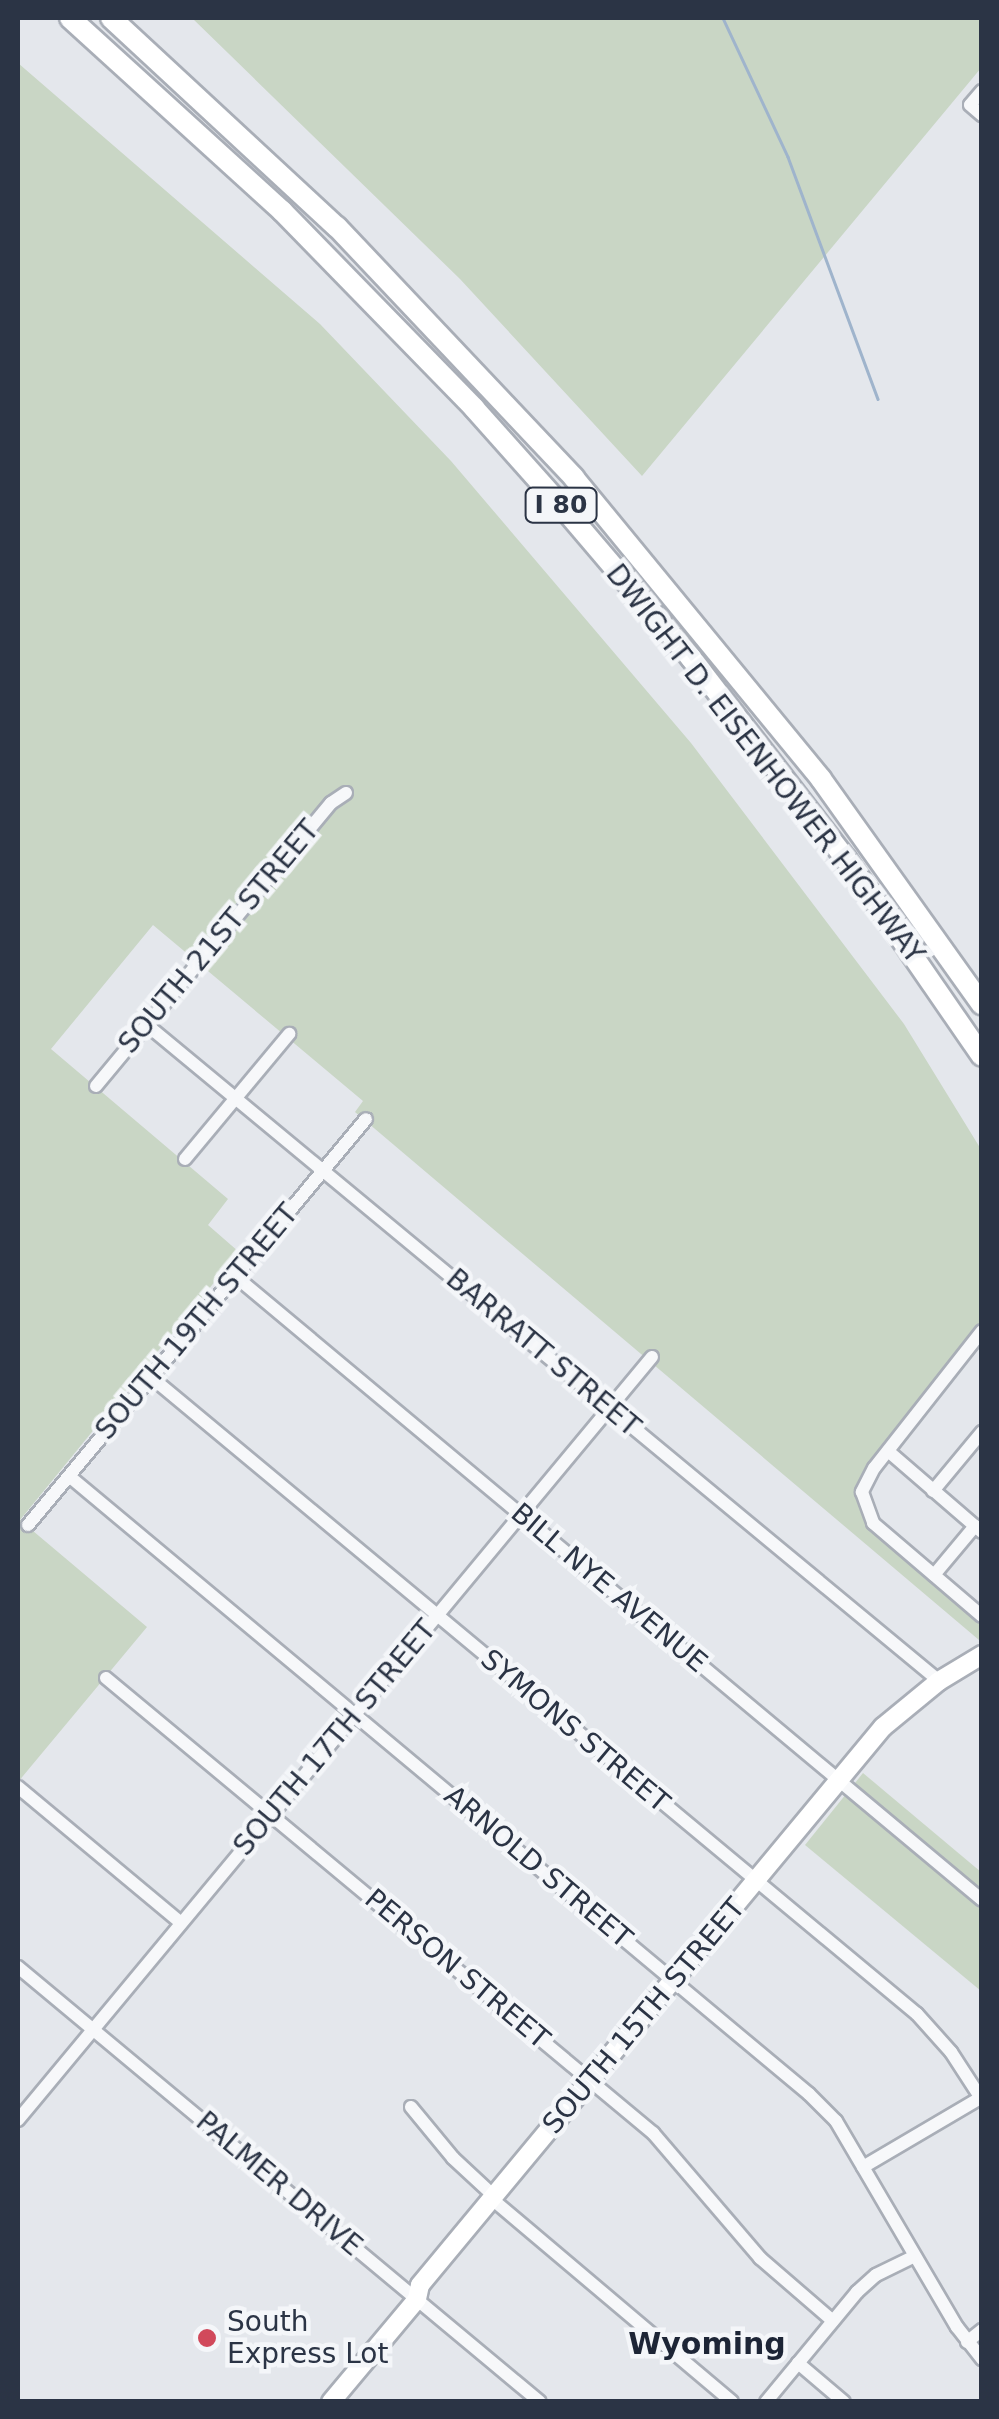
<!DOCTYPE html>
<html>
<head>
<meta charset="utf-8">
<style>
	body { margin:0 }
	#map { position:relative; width:999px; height:2419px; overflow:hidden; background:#e4e7ec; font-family:"DejaVu Sans",sans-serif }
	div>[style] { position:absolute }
	.green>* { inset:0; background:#c9d6c5 }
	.stream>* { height:2.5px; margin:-1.25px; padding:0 1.25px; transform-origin:1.25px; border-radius:1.25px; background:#9fb4cc }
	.roads { filter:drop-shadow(2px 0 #a9aeb7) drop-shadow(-2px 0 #a9aeb7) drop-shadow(0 2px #a9aeb7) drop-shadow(0 -2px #a9aeb7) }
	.minor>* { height:12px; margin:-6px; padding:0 6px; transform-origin:6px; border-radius:6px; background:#f7f8fa }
	.major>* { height:18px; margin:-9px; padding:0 9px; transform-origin:9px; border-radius:9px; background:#fff }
	.highway>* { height:20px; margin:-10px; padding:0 10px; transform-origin:10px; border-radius:10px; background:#fff }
	.dots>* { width:28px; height:28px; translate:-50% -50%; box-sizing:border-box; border:5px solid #f4f6f9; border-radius:50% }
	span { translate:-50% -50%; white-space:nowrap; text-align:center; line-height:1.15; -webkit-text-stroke:9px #f4f6f9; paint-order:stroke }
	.shield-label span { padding:2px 8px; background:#f4f6f9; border:2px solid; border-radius:8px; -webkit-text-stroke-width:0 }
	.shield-label { font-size:25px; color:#2b3445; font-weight:700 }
	.street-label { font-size:28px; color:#2b3445 }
	.poi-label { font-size:28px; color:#2b3445 }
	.left { translate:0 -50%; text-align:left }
	.neighbourhood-label { font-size:30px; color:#1d2536; font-weight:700 }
	.frame { position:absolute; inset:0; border:20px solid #2b3445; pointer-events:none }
</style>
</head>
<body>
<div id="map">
	<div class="green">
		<i style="clip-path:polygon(192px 18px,981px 18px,981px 68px,642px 476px,460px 279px)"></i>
		<i style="clip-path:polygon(18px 63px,320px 324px,451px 461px,691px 743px,904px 1024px,982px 1151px,981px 1331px,865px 1482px,867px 1513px,981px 1611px,979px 1640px,355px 1112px,363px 1101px,153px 925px,51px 1049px,228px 1199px,208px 1225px,239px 1252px,20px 1520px,147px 1627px,18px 1782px)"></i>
		<i style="clip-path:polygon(863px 1773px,981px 1872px,981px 1991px,805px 1845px)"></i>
	</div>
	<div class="stream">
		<i style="left:723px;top:18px;width:153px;rotate:64.9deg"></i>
		<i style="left:788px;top:157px;width:258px;rotate:69.6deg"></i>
	</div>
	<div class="roads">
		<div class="minor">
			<i style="left:982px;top:91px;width:18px;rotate:131deg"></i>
			<i style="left:970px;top:105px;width:16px;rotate:40deg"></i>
			<i style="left:147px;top:1025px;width:1028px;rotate:39.63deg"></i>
			<i style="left:96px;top:1086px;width:368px;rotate:-50.3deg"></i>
			<i style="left:331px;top:803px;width:18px;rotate:-34deg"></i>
			<i style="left:185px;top:1159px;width:163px;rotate:-50.2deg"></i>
			<i style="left:235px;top:1276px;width:973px;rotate:39.87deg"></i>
			<i style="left:982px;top:1331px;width:174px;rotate:128.2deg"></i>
			<i style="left:874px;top:1468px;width:27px;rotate:117deg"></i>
			<i style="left:862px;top:1492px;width:33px;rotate:70deg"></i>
			<i style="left:873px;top:1523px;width:143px;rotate:40.5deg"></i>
			<i style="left:151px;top:1377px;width:996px;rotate:39.75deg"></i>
			<i style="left:917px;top:2014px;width:51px;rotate:48.2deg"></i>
			<i style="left:951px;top:2052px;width:57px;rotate:57.1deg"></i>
			<i style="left:888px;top:1451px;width:124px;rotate:40.8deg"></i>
			<i style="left:69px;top:1476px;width:964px;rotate:39.87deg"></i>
			<i style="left:809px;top:2094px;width:38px;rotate:45deg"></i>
			<i style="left:836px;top:2121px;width:239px;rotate:59.6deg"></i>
			<i style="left:957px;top:2327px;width:41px;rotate:52deg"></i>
			<i style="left:933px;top:1491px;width:77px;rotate:-50.3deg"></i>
			<i style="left:28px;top:1525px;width:528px;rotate:-50.22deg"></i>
			<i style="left:934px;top:1575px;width:64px;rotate:-50.1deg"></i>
			<i style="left:106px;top:1678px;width:712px;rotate:39.75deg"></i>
			<i style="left:653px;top:2133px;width:165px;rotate:49.4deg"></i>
			<i style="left:760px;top:2258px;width:96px;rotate:40.8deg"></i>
			<i style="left:18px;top:1787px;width:212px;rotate:39.8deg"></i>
			<i style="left:18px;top:1967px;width:679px;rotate:39.81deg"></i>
			<i style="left:411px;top:2107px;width:66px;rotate:50.5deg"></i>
			<i style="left:453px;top:2158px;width:56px;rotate:42.8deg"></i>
			<i style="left:18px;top:2120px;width:992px;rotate:-50.28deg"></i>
			<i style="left:863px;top:2167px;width:138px;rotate:-30.5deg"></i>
			<i style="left:492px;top:2199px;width:314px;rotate:40.2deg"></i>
			<i style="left:967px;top:2342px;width:19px;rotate:-39deg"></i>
			<i style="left:798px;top:2363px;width:60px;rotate:40.3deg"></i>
			<i style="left:766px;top:2402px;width:143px;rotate:-50.4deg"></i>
			<i style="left:857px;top:2292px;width:25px;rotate:-42deg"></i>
			<i style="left:876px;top:2275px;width:43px;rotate:-26deg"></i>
		</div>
		<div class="major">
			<i style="left:331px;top:2402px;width:134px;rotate:-50.1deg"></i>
			<i style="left:417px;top:2299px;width:14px;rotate:-78deg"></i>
			<i style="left:420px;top:2285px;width:725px;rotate:-50.32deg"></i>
			<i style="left:883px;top:1727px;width:72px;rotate:-39.4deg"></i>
			<i style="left:939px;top:1681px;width:50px;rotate:-31.2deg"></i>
		</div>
		<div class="highway">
			<i style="left:70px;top:18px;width:287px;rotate:42.3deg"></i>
			<i style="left:282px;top:211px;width:275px;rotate:45.7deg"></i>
			<i style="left:474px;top:408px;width:137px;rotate:48.3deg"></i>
			<i style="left:565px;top:510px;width:194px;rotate:49.6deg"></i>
			<i style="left:691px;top:658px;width:254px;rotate:52.4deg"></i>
			<i style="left:846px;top:859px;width:239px;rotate:55.4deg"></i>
			<i style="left:111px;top:18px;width:308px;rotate:42.8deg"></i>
			<i style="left:337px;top:227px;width:345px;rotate:46.6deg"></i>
			<i style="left:574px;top:478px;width:389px;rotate:50.6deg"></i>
			<i style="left:821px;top:779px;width:277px;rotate:54.5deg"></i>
		</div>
	</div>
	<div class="dots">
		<i style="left:207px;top:2338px;background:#d1495b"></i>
	</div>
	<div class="shield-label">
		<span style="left:561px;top:505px">I 80</span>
	</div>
	<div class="street-label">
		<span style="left:765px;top:764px;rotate:52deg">DWIGHT D. EISENHOWER HIGHWAY</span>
		<span style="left:219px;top:937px;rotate:-50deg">SOUTH 21ST STREET</span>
		<span style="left:197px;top:1322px;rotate:-50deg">SOUTH 19TH STREET</span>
		<span style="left:543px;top:1353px;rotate:40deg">BARRATT STREET</span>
		<span style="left:609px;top:1588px;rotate:40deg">BILL NYE AVENUE</span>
		<span style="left:575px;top:1731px;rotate:40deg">SYMONS STREET</span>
		<span style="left:335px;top:1738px;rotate:-50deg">SOUTH 17TH STREET</span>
		<span style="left:538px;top:1867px;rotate:40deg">ARNOLD STREET</span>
		<span style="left:457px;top:1969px;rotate:40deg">PERSON STREET</span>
		<span style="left:644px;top:2016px;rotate:-50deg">SOUTH 15TH STREET</span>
		<span style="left:279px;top:2184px;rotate:40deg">PALMER DRIVE</span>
	</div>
	<div class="poi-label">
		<span class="left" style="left:227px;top:2338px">South<br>Express Lot</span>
	</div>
	<div class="neighbourhood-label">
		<span style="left:707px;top:2344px">Wyoming</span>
	</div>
	<div class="frame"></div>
</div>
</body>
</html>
